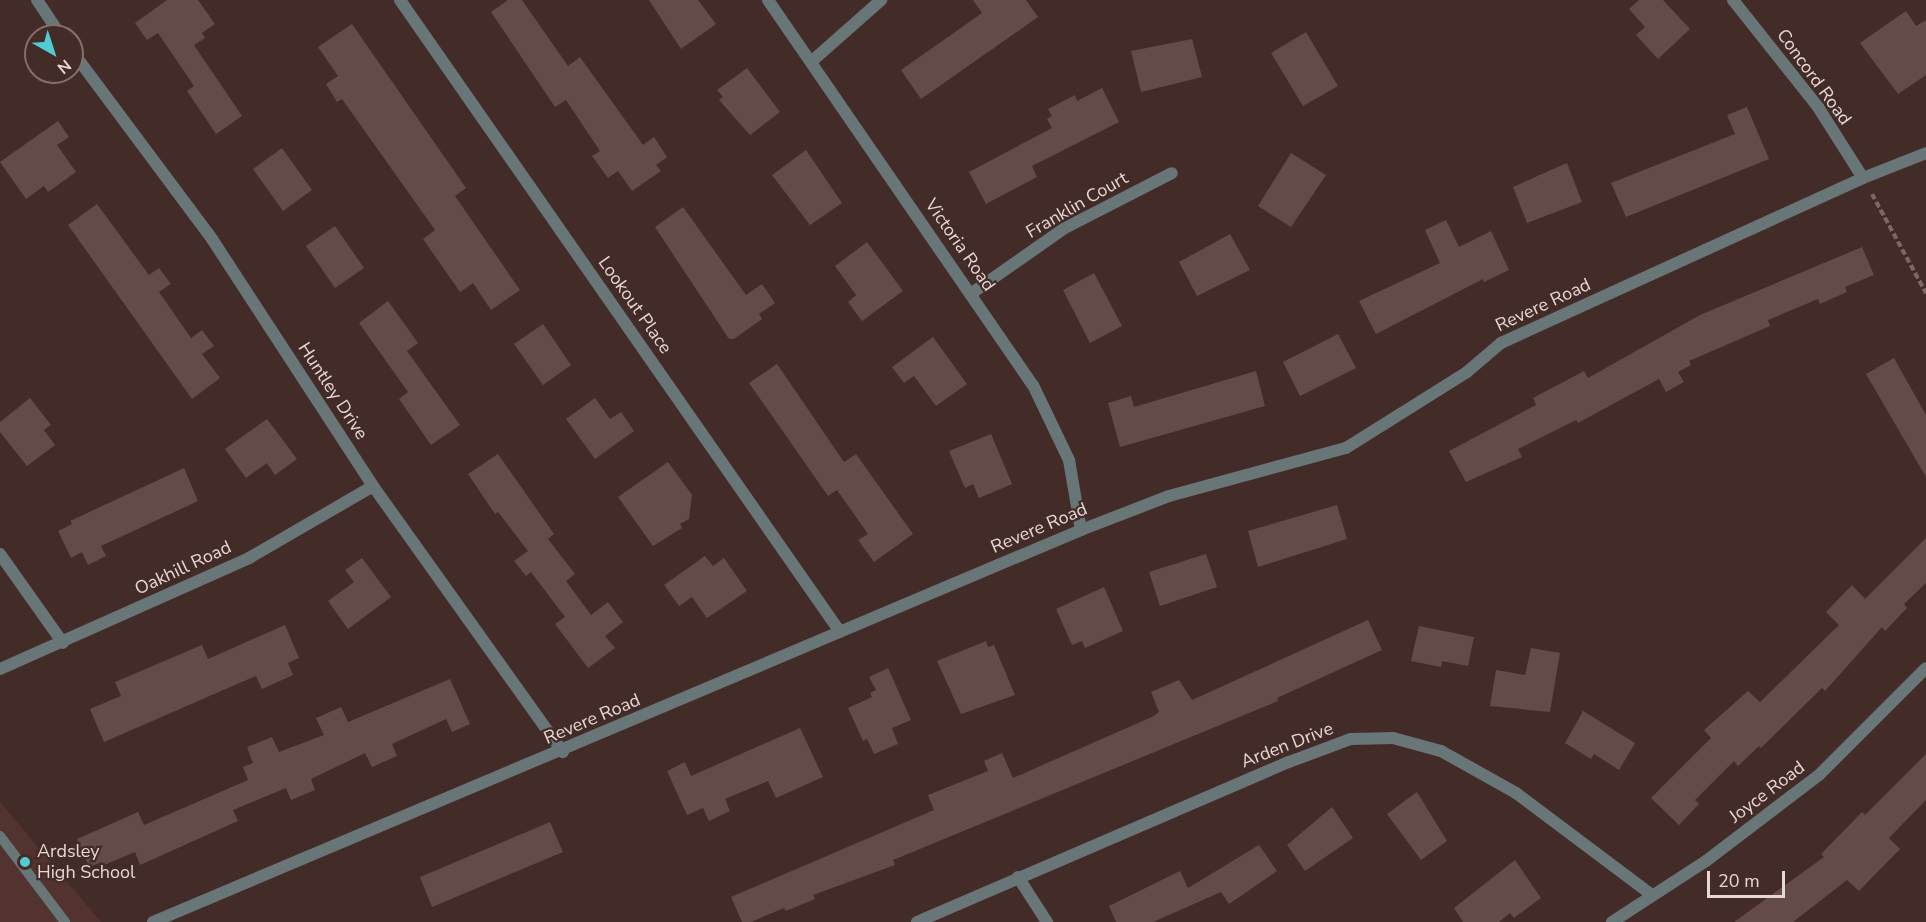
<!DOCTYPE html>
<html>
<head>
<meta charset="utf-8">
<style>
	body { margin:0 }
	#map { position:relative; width:1926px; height:922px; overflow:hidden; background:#432b28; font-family:"Nunito Sans",sans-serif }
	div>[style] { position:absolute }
	.built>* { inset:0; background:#52332f }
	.building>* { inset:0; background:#654b47 }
	.path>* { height:4px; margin-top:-2px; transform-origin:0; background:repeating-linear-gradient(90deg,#7c6764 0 6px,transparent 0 9px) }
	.service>* { height:10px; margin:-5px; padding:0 5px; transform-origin:5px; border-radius:5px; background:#697677 }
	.minor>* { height:12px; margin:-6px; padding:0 6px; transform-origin:6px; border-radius:6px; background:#697677 }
	.tertiary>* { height:12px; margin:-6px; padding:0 6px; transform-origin:6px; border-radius:6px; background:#697677 }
	.dots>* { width:16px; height:16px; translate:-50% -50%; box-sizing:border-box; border:3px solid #432b28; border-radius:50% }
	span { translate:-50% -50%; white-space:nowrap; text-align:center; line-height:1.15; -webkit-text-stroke:4.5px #432b28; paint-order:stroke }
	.street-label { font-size:18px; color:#e6d6d4 }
	.poi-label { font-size:18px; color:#e6d6d4 }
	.left { translate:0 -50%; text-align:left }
	.north { position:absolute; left:24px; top:24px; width:60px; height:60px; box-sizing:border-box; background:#432b28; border:2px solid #846f6d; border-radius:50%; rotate:141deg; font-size:16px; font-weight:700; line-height:24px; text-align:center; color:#e6d6d4 }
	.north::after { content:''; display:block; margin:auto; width:21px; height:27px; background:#51ccd2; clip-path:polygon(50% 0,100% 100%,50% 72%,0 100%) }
	.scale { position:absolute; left:1707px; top:871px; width:78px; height:27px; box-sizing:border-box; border:3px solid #e6d6d4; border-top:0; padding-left:8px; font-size:18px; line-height:21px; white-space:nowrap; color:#e6d6d4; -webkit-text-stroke:4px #432b28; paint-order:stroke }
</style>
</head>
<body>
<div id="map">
	<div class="built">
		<i style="clip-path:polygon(0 802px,101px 922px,0 922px)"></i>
	</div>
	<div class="building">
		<i style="clip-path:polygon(167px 0,198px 0,215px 24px,202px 33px,205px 38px,194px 45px,242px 116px,216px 134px,187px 91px,194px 86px,158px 33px,147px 40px,135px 23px)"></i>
		<i style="clip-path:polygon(508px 0,522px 0,568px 66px,580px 57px,643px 145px,654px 137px,667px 157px,656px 165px,661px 171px,632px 191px,618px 171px,608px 178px,592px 156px,600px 151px,566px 100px,555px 107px,491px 12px)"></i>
		<i style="clip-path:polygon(649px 0,698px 0,716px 24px,681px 49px)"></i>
		<i style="clip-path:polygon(973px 0,1026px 0,1038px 17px,921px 99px,901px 70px,982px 13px)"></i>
		<i style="clip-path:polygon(1639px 0,1663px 0,1690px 29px,1658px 59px,1636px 35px,1645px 27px,1629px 9px)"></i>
		<i style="clip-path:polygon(1906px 11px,1916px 26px,1926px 20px,1926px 75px,1898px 94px,1860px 43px)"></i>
		<i style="clip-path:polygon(352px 24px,466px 188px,455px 196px,520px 290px,491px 310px,473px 283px,460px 292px,423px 239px,435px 230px,342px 99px,337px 102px,326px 84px,338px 76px,318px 47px)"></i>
		<i style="clip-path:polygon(1306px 32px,1338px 86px,1303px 106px,1271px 53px)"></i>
		<i style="clip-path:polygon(1192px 39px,1202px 77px,1141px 92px,1131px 51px)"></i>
		<i style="clip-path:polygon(747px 68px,780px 112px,750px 135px,719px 100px,723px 97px,717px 90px)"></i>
		<i style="clip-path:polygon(1102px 88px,1119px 122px,1032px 166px,1037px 177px,986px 204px,969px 172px,1052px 128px,1047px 119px,1052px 116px,1048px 109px,1075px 95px,1077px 101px)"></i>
		<i style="clip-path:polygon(1747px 107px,1769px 159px,1626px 217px,1611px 183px,1735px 134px,1727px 115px)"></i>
		<i style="clip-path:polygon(58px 121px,69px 137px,57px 145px,76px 172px,48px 192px,44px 186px,26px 199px,0 162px)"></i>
		<i style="clip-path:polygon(282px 148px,312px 190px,283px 211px,253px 169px)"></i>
		<i style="clip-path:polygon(806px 150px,842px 203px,810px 225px,772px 175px)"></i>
		<i style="clip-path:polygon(1291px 153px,1326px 175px,1291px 227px,1258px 206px)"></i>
		<i style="clip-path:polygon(1567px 163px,1582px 202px,1527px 223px,1513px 187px)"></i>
		<i style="clip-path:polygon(97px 204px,149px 275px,159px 268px,171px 284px,159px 292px,191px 338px,202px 330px,214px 346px,202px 354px,220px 378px,192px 399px,68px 225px)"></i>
		<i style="clip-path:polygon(683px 207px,746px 295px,762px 284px,775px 303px,759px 314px,762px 319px,734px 339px,729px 339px,655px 227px)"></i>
		<i style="clip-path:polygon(1446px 220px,1459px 247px,1491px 231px,1509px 270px,1484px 282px,1483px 279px,1376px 334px,1359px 301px,1440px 263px,1425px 230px)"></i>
		<i style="clip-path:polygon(335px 226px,364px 268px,335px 288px,306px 246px)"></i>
		<i style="clip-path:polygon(1230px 234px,1250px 270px,1197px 296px,1179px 262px)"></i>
		<i style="clip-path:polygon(867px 242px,903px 291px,862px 321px,848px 302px,856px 295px,835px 266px)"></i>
		<i style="clip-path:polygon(1862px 247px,1874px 275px,1845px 287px,1847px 292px,1820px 304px,1818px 299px,1768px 320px,1770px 326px,1689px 361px,1691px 365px,1678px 372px,1684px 382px,1666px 392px,1659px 379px,1578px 423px,1576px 420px,1518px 449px,1522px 457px,1466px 482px,1449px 451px,1536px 405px,1533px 398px,1584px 371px,1588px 378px,1700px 315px)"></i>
		<i style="clip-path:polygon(1094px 273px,1122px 326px,1090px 343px,1063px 290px)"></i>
		<i style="clip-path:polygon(388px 301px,418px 343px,407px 351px,460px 425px,431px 445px,399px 399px,408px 392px,359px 323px)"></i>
		<i style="clip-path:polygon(543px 324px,571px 365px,543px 385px,514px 344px)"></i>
		<i style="clip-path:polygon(1338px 334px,1356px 368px,1300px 396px,1283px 362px)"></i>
		<i style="clip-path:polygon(933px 337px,967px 384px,936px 406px,914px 376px,904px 383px,892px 367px)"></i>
		<i style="clip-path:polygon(1894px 358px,1926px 415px,1926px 477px,1866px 374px)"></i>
		<i style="clip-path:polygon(777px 364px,844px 462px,856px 454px,913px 534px,874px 562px,858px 540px,868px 534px,837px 490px,828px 496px,749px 383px)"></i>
		<i style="clip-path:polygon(1256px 371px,1265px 406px,1120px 447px,1108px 403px,1131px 396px,1134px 407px)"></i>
		<i style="clip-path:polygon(30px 398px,51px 425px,44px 430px,55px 445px,27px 466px,0 432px,0 422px)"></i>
		<i style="clip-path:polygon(595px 398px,610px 419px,621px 412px,634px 431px,595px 459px,566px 419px)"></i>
		<i style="clip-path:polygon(267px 419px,297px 459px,275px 475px,267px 463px,246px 478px,225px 449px)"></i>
		<i style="clip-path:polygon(991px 434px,1012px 484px,979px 498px,973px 484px,965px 488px,949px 451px)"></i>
		<i style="clip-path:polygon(498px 454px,554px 534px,548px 539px,575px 574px,566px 581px,591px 615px,608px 602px,623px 622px,605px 636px,615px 648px,588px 668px,555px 624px,565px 617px,531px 572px,526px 576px,514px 561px,528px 551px,498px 512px,495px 514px,468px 474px)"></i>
		<i style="clip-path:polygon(668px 462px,692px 495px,689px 519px,680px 524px,682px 528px,653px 546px,618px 497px)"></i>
		<i style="clip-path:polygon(184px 468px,198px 501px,101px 546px,106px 556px,88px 565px,82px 552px,71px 558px,58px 531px,72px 524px,70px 521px)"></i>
		<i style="clip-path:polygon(1337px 505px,1347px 539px,1258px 567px,1248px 531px)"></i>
		<i style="clip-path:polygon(1926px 538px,1926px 583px,1904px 604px,1907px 608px,1885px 631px,1882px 627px,1825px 691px,1822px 688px,1761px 748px,1759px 746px,1738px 766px,1734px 761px,1695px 800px,1699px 804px,1679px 825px,1651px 798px,1711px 738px,1704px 730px,1748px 691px,1760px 702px,1839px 625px,1826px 612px,1852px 585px,1865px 599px)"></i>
		<i style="clip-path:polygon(1206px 554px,1217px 587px,1160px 606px,1149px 572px)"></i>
		<i style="clip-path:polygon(705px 556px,713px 566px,724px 558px,747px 591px,707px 618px,692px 597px,679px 606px,664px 585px)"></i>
		<i style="clip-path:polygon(362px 558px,391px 597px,348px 629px,328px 601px,354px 582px,345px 570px)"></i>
		<i style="clip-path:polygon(1104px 587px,1123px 631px,1085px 648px,1082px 641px,1072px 645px,1056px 609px)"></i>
		<i style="clip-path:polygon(1368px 620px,1382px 650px,1277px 698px,1278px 701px,893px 860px,895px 865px,813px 895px,815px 899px,786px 911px,784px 908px,751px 922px,742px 922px,731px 897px,934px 810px,928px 795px,988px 771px,984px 761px,1002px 753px,1013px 778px,1154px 716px,1159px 712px,1151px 692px,1179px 680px,1192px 700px)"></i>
		<i style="clip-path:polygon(285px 625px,299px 658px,288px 663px,293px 675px,262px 689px,256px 676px,251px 678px,104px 742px,90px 709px,121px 696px,115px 682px,202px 645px,208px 659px)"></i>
		<i style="clip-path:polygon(1419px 626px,1474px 637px,1468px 666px,1442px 661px,1441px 667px,1411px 661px)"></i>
		<i style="clip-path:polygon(986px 641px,988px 647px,994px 645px,1015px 695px,961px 714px,937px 661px)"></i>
		<i style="clip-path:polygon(1531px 648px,1560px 653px,1550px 712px,1490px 706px,1496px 670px,1525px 675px)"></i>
		<i style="clip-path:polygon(888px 668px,911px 720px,892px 728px,898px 744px,874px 754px,867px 739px,863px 741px,848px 708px,872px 697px,870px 693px,876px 690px,869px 677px)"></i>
		<i style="clip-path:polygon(450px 679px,470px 724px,452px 732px,446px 719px,392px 744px,397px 756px,372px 767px,365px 753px,311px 779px,315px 790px,291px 800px,286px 788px,233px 810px,238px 821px,140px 865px,135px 852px,104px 865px,102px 862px,89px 867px,77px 839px,138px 812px,144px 825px,248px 780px,243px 767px,253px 763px,247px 747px,272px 737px,279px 752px,324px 735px,316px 718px,341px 707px,348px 722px)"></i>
		<i style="clip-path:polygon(1583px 711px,1635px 743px,1619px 770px,1594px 754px,1591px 759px,1565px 743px)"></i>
		<i style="clip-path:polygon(800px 728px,823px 777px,776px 798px,768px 781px,725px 799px,730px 811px,709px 821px,703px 808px,687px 815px,667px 771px,685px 762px,691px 776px)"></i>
		<i style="clip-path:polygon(1926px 754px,1926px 800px,1889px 838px,1900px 849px,1859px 891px,1847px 880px,1793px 922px,1734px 922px,1824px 857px,1821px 854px,1862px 812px,1865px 815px)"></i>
		<i style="clip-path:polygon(1417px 792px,1447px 841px,1421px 860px,1387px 814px)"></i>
		<i style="clip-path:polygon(1332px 807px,1353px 838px,1305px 871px,1287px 845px)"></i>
		<i style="clip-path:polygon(550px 822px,563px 852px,432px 907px,420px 877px)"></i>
		<i style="clip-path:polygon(1259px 845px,1277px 871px,1229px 904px,1221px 892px,1153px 922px,1116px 922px,1109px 906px,1180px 871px,1188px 888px)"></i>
		<i style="clip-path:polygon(1515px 860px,1541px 898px,1514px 918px,1510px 913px,1499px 922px,1463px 922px,1454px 908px)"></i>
	</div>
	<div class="path">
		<i style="left:1872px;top:194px;width:113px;rotate:61.4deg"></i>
	</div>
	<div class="service">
		<i style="left:0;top:836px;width:108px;rotate:52.9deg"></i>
	</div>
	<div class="minor">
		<i style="left:37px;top:0;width:43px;rotate:56.3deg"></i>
		<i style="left:400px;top:0;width:770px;rotate:55.15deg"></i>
		<i style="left:1733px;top:0;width:137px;rotate:51.5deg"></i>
		<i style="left:1818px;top:107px;width:84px;rotate:57.6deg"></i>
		<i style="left:1863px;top:178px;width:68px;rotate:-21.6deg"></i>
		<i style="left:72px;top:51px;width:234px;rotate:53.3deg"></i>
		<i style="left:212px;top:239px;width:295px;rotate:56.9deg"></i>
		<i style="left:373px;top:486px;width:327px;rotate:54.5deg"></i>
		<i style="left:811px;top:62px;width:94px;rotate:-41.5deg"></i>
		<i style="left:972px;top:293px;width:113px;rotate:-35deg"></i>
		<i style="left:1065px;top:228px;width:120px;rotate:-27.2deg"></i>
		<i style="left:0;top:554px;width:109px;rotate:54.7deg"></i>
		<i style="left:0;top:669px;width:273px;rotate:-24deg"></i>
		<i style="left:249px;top:558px;width:143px;rotate:-30.1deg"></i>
		<i style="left:1018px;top:877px;width:54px;rotate:57.2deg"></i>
		<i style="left:153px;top:922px;width:1007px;rotate:-22.9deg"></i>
		<i style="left:917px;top:922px;width:405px;rotate:-23.3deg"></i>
		<i style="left:1289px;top:762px;width:66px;rotate:-20.4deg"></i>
		<i style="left:1351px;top:739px;width:42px;rotate:-1.4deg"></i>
		<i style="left:1393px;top:738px;width:50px;rotate:15.2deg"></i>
		<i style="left:1441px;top:751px;width:86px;rotate:29.2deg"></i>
		<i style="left:1516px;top:793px;width:170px;rotate:36.9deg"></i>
		<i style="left:1612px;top:922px;width:112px;rotate:-33deg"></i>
		<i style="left:1706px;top:861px;width:142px;rotate:-37.3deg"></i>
		<i style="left:1819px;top:775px;width:151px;rotate:-45deg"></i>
	</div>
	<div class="tertiary">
		<i style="left:768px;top:0;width:467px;rotate:55.5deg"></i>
		<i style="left:1033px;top:385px;width:83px;rotate:64.4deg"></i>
		<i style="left:1069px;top:460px;width:71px;rotate:80.3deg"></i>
		<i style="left:1081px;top:530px;width:94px;rotate:-21.1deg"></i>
		<i style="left:1169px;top:496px;width:183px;rotate:-15.2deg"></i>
		<i style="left:1346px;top:448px;width:143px;rotate:-32.1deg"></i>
		<i style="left:1467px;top:372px;width:45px;rotate:-40.5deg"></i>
		<i style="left:1501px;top:343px;width:398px;rotate:-24.5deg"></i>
	</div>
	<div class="dots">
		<i style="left:25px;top:862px;background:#51ccd2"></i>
	</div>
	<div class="street-label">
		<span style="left:1814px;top:77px;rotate:54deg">Concord Road</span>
		<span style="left:1077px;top:205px;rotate:-30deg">Franklin Court</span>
		<span style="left:960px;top:245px;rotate:55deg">Victoria Road</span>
		<span style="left:635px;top:305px;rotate:55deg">Lookout Place</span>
		<span style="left:1543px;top:305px;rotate:-25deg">Revere Road</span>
		<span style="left:333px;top:391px;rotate:57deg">Huntley Drive</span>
		<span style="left:1039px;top:528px;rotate:-23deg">Revere Road</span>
		<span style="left:183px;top:568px;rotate:-25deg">Oakhill Road</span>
		<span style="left:592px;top:719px;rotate:-23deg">Revere Road</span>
		<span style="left:1287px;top:745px;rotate:-21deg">Arden Drive</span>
		<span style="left:1767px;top:792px;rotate:-37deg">Joyce Road</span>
	</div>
	<div class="poi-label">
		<span class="left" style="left:37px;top:862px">Ardsley<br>High School</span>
	</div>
	<div class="north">N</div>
	<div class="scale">20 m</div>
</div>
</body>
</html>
